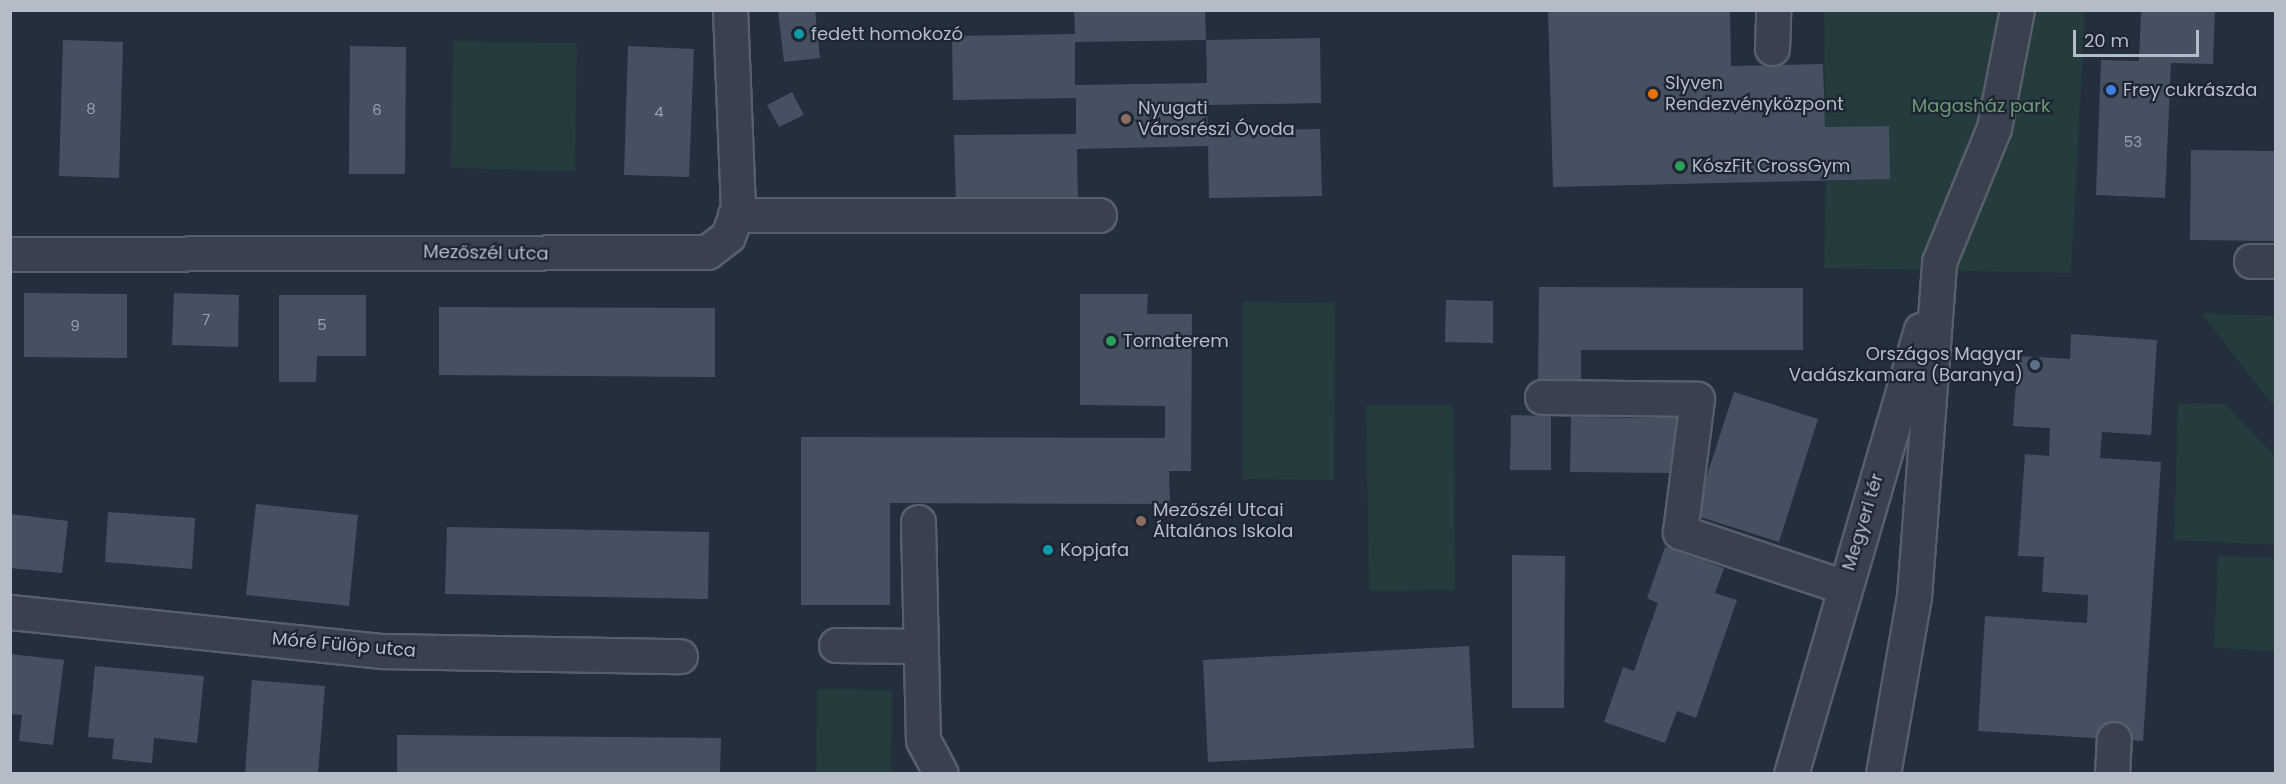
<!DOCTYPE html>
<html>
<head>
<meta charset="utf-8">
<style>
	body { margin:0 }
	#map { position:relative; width:2286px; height:784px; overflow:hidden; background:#242f3d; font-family:Poppins,sans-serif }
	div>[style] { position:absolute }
	.green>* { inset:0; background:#263b3e }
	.building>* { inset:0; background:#455161 }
	.roads { filter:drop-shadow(2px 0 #565f6b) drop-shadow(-2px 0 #565f6b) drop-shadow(0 2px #565f6b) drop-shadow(0 -2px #565f6b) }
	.minor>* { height:33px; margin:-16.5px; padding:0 16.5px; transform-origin:16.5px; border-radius:16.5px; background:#38414d }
	.dots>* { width:16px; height:16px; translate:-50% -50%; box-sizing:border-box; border:3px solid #1d2632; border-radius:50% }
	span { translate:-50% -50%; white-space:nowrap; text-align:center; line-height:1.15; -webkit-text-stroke:4.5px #1d2632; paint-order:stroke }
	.number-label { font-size:15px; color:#98a1ae }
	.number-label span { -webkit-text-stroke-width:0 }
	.poi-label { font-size:18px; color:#b4bcc8 }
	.left { translate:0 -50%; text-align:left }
	.right { translate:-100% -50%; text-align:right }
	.park-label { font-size:18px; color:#6c9976 }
	.street-label { font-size:18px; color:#b4bcc8 }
	.frame { position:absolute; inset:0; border:12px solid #b4bcc8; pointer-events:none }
	.scale { position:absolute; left:2073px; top:30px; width:126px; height:27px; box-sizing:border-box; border:3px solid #b4bcc8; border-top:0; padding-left:8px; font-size:18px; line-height:21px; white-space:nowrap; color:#b4bcc8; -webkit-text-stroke:4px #1d2632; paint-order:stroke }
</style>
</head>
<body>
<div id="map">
	<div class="green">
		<i style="clip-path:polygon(1824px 11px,2085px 11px,2071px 273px,1824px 268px,1826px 181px,1890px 179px,1889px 126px,1825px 127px)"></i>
		<i style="clip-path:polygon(453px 41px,577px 43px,575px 171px,451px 168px)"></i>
		<i style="clip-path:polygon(1243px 302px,1335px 303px,1334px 480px,1243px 479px)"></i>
		<i style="clip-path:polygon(2201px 313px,2275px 316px,2275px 408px)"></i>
		<i style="clip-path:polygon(2178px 403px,2225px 404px,2275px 456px,2275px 545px,2174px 540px)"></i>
		<i style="clip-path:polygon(1366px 405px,1453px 405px,1455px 590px,1369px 591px)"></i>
		<i style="clip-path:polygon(2218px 556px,2275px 558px,2275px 651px,2214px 648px)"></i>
		<i style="clip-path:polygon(817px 689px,892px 690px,891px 773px,816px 773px)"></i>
	</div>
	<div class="building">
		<i style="clip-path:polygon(778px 10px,815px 10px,820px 58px,784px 62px)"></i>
		<i style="clip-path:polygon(1074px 10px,1205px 10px,1206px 40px,1075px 42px,1075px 85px,1207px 83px,1206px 40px,1320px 38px,1321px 103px,1207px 105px,1208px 131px,1320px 129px,1322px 196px,1209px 198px,1208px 146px,1077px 149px,1078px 202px,956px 204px,954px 135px,1076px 134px,1076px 98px,953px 100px,952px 36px,1075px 34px)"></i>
		<i style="clip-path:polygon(1548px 10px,1730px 10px,1731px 66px,1823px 64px,1825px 127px,1889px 126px,1890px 179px,1553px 187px)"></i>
		<i style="clip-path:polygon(2141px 10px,2215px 10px,2213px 64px,2171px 63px,2165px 198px,2096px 195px,2101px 60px,2139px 61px)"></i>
		<i style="clip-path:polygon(63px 40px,123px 42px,119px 178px,59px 176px)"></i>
		<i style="clip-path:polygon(350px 46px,406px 47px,405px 174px,349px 174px)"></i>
		<i style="clip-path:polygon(628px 46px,694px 49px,689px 177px,624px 175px)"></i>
		<i style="clip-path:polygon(792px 92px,804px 115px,779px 127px,767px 105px)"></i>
		<i style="clip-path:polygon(2191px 150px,2276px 151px,2276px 241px,2190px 240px)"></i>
		<i style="clip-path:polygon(1539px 287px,1803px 288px,1803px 350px,1581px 350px,1581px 388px,1538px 388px)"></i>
		<i style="clip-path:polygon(24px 293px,127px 294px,127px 358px,24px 357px)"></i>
		<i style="clip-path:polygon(174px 293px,239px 295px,238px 347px,172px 345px)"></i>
		<i style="clip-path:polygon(1080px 294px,1148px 294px,1147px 314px,1192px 314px,1191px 471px,1169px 471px,1170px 504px,890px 503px,890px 605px,801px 605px,801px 437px,1165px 438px,1165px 406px,1080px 405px)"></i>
		<i style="clip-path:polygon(279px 295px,366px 295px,366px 356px,317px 356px,316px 382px,279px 382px)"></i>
		<i style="clip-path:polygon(1446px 300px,1493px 301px,1493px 343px,1445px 342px)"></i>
		<i style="clip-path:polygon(439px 307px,715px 308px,715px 377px,439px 375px)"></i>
		<i style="clip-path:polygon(2071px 334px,2157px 340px,2151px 435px,2102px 432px,2100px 458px,2161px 462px,2143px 741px,1978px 731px,1985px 616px,2087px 623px,2088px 595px,2042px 592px,2044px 557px,2018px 556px,2025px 454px,2049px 456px,2050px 428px,2013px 426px,2018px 356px,2070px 359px)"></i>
		<i style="clip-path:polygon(1734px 392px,1818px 419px,1779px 542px,1694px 515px)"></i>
		<i style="clip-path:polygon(1511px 415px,1551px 416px,1551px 470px,1510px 470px)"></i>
		<i style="clip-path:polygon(1571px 417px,1678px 418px,1678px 473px,1570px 472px)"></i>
		<i style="clip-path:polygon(256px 504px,358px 515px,349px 606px,246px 595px)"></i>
		<i style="clip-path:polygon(108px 512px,195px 518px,192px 569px,105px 562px)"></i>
		<i style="clip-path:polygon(10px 514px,68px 521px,62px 573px,10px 568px)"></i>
		<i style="clip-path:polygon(447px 527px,709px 532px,708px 599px,445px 594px)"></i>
		<i style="clip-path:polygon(1665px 547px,1724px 568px,1715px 593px,1737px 600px,1696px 718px,1677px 711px,1665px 743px,1604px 722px,1623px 667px,1634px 671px,1646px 636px,1658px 603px,1647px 598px)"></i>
		<i style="clip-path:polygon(1512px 555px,1565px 556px,1564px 708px,1512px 708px)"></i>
		<i style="clip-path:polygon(1469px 646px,1474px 748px,1208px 762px,1203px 660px)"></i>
		<i style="clip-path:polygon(10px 654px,64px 660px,53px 745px,19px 741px,22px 715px,10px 714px)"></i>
		<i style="clip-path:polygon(95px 666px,204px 676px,197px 743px,154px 738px,152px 763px,112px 759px,114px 739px,88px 737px)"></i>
		<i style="clip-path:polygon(252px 680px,325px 686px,318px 774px,245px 774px)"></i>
		<i style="clip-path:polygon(397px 735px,721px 738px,720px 774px,397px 774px)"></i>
	</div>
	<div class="roads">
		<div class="minor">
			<i style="left:1772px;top:48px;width:38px;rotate:-88deg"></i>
			<i style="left:735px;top:215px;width:364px"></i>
			<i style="left:10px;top:254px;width:697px;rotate:-0.16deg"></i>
			<i style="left:707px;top:252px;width:26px;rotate:-37deg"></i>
			<i style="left:728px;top:236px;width:29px;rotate:-70deg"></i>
			<i style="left:738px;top:209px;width:199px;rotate:-92.3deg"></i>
			<i style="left:2251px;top:261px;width:25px"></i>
			<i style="left:1542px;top:397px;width:155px;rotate:0.7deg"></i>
			<i style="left:1697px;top:399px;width:134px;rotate:97.3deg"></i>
			<i style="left:1680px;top:532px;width:173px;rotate:18.5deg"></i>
			<i style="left:918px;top:522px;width:218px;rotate:88.7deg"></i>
			<i style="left:923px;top:740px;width:38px;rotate:62deg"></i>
			<i style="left:10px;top:612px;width:375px;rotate:6deg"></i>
			<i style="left:383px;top:651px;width:297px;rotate:1deg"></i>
			<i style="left:836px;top:645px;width:83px;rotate:0.7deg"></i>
			<i style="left:1791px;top:774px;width:463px;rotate:-73.7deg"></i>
			<i style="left:1883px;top:774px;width:180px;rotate:-80.1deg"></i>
			<i style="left:1914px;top:597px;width:336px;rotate:-85.7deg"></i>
			<i style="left:1939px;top:262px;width:145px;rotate:-67.7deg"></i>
			<i style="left:1994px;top:128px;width:120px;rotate:-79deg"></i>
			<i style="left:2112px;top:774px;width:35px;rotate:-87deg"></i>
		</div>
	</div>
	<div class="dots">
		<i style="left:799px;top:34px;background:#0f9aa8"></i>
		<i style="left:2111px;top:90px;background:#3f7fe0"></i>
		<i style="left:1653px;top:94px;background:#e8710a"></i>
		<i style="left:1126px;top:119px;background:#8d6e63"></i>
		<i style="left:1680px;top:166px;background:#2e9e5b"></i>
		<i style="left:1111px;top:341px;background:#2e9e5b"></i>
		<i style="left:2035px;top:365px;background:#5c6f8a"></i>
		<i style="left:1141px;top:521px;background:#8d6e63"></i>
		<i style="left:1048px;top:550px;background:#0f9aa8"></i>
	</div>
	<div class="number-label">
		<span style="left:91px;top:109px">8</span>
		<span style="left:377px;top:110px">6</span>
		<span style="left:659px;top:112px">4</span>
		<span style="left:2133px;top:142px">53</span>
		<span style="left:206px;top:320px">7</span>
		<span style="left:322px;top:325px">5</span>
		<span style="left:75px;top:326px">9</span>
	</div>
	<div class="poi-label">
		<span class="left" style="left:811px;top:34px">fedett homokozó</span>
		<span class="left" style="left:1665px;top:94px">Slyven<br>Rendezvényközpont</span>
		<span class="left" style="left:2123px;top:90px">Frey cukrászda</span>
		<span class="left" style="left:1138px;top:119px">Nyugati<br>Városrészi Óvoda</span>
		<span class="left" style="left:1692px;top:166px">KószFit CrossGym</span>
		<span class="left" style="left:1123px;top:341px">Tornaterem</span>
		<span class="right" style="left:2023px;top:365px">Országos Magyar<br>Vadászkamara (Baranya)</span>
		<span class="left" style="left:1153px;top:521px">Mezőszél Utcai<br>Általános Iskola</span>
		<span class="left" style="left:1060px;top:550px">Kopjafa</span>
	</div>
	<div class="park-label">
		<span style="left:1981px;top:106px">Magasház park</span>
	</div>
	<div class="street-label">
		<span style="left:486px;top:253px;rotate:1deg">Mezőszél utca</span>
		<span style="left:1863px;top:522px;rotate:-73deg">Megyeri tér</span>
		<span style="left:344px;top:645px;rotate:5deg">Móré Fülöp utca</span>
	</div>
	<div class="frame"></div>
	<div class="scale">20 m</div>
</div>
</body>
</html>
